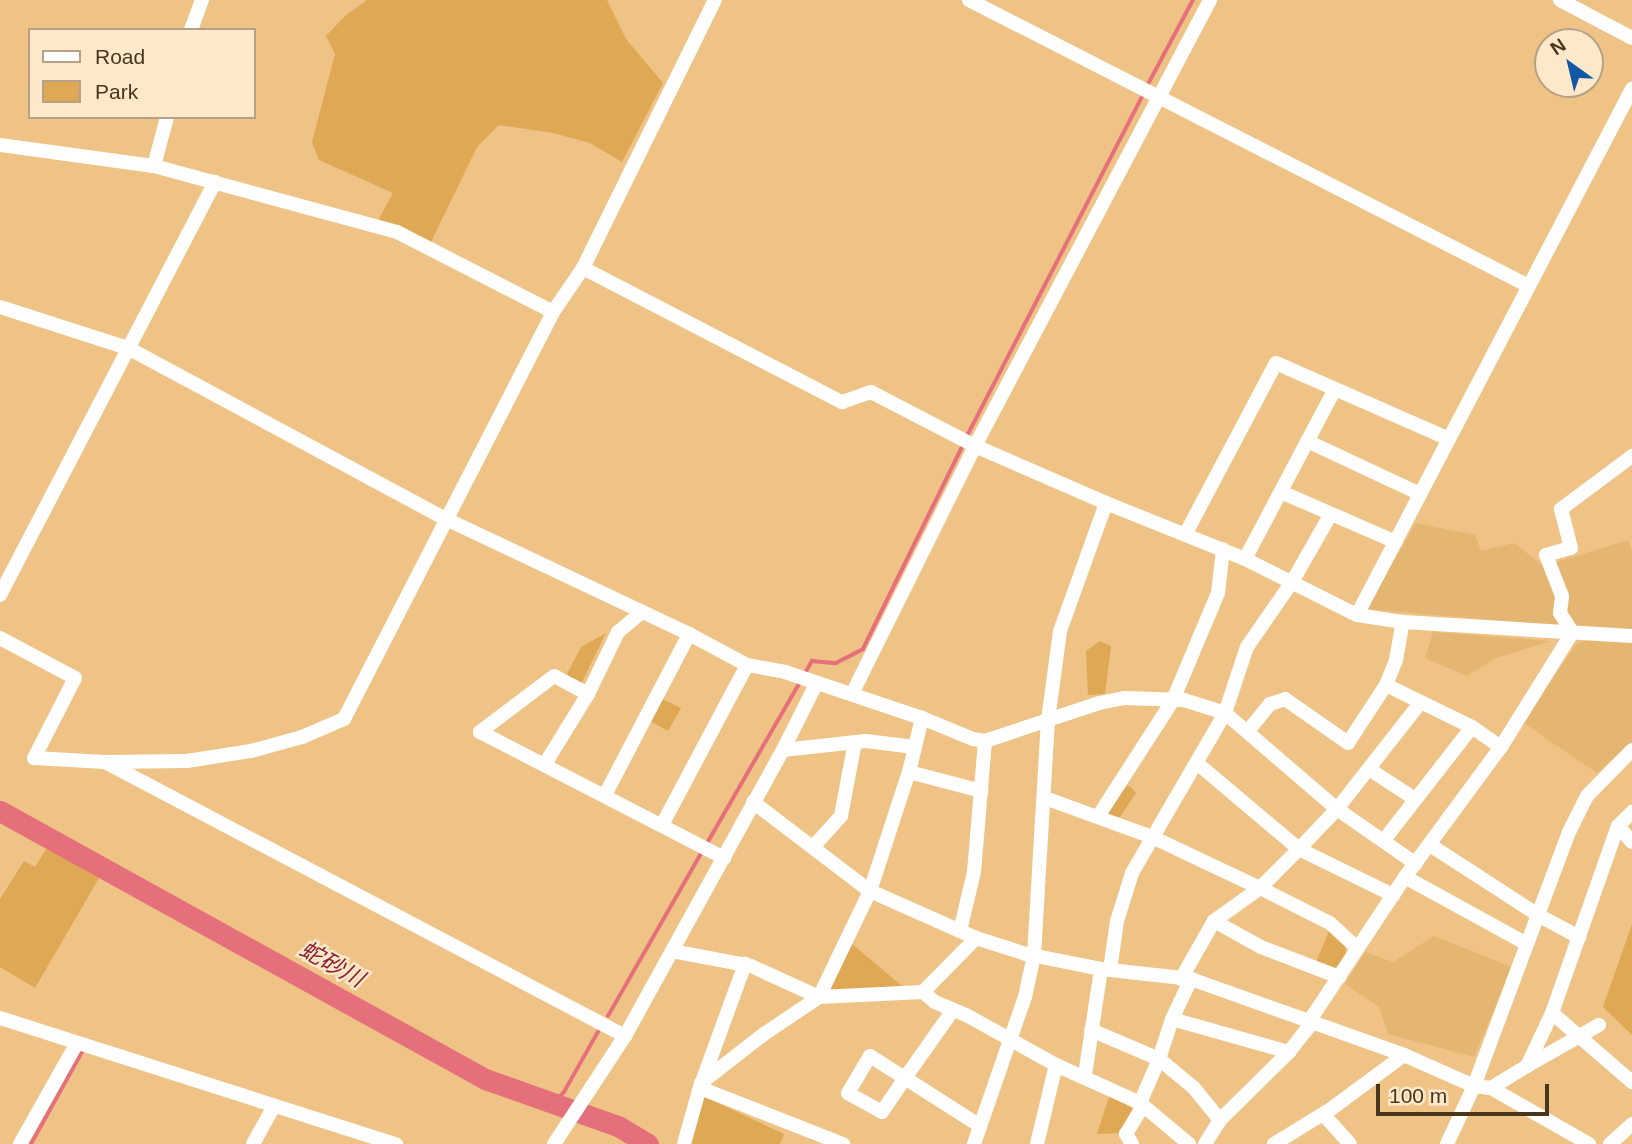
<!DOCTYPE html>
<html>
<head>
<meta charset="utf-8">
<style>
	body { margin:0 }
	#map { position:relative; width:1632px; height:1144px; overflow:hidden; background:#eec385; font-family:Arial,"Noto Sans JP",sans-serif }
	div>[style] { position:absolute }
	.built>* { inset:0; background:#e5b671 }
	.green>* { inset:0; background:#dea855 }
	.stream>* { height:3.5px; margin:-1.75px; padding:0 1.75px; transform-origin:1.75px; border-radius:1.75px; background:#e56f7a }
	.river>* { height:21px; margin:-10.5px; padding:0 10.5px; transform-origin:10.5px; border-radius:10.5px; background:#e56f7a }
	.minor>* { height:14px; margin:-7px; padding:0 7px; transform-origin:7px; border-radius:7px; background:#fff }
	span { translate:-50% -50%; white-space:nowrap; text-align:center; line-height:1.15; -webkit-text-stroke:5px #fee8ca; paint-order:stroke }
	.water-label { font-size:23px; color:#891e32; font-style:italic }
	.legend { position:absolute; left:28px; top:28px; width:228px; height:91px; box-sizing:border-box; background:#fee8ca; border:2px solid #b5a185; margin:0; padding:9px 12px; list-style:none; font-size:21px; color:#48361d }
	.legend li { display:flex; align-items:center; gap:14px; height:35px }
	.legend b { width:35px; border:2px solid #b5a185 }
	.north { position:absolute; left:1534px; top:28px; width:70px; height:70px; box-sizing:border-box; background:#fee8ca; border:2px solid #b5a185; border-radius:50%; rotate:326deg; font-size:19px; font-weight:700; line-height:28px; text-align:center; color:#48361d }
	.north::after { content:''; display:block; margin:auto; width:24px; height:32px; background:#1358a7; clip-path:polygon(50% 0,100% 100%,50% 72%,0 100%) }
	.scale { position:absolute; left:1376px; top:1084px; width:173px; height:32px; box-sizing:border-box; border:4px solid #48361d; border-top:0; padding-left:9px; font-size:21px; line-height:24px; white-space:nowrap; color:#48361d; -webkit-text-stroke:5px #fee8ca; paint-order:stroke }
</style>
</head>
<body>
<div id="map">
	<div class="built">
		<i style="clip-path:polygon(1416px 523px,1475px 535px,1481px 551px,1514px 543px,1544px 566px,1628px 540px,1632px 551px,1632px 632px,1366px 609px)"></i>
		<i style="clip-path:polygon(1433px 632px,1551px 641px,1496px 658px,1467px 676px,1425px 658px)"></i>
		<i style="clip-path:polygon(1591px 639px,1632px 641px,1632px 742px,1597px 773px,1522px 722px,1576px 644px)"></i>
		<i style="clip-path:polygon(1434px 936px,1512px 967px,1474px 1057px,1388px 1034px,1379px 1007px,1345px 984px,1365px 952px,1393px 962px)"></i>
	</div>
	<div class="green">
		<i style="clip-path:polygon(367px 0,607px 0,626px 39px,663px 83px,622px 162px,590px 143px,553px 133px,499px 125px,477px 147px,430px 244px,378px 221px,393px 193px,319px 160px,312px 142px,335px 54px,326px 36px,346px 15px)"></i>
		<i style="clip-path:polygon(606px 633px,581px 684px,566px 676px,581px 647px)"></i>
		<i style="clip-path:polygon(1100px 641px,1111px 646px,1105px 694px,1088px 695px,1086px 651px)"></i>
		<i style="clip-path:polygon(662px 699px,681px 708px,668px 731px,650px 721px)"></i>
		<i style="clip-path:polygon(1130px 786px,1136px 793px,1120px 817px,1109px 817px,1105px 811px,1120px 787px)"></i>
		<i style="clip-path:polygon(48px 846px,102px 873px,35px 988px,0 967px,0 899px,24px 861px,35px 867px)"></i>
		<i style="clip-path:polygon(1632px 924px,1632px 1035px,1603px 1007px)"></i>
		<i style="clip-path:polygon(1329px 931px,1345px 945px,1346px 954px,1341px 968px,1332px 971px,1316px 962px)"></i>
		<i style="clip-path:polygon(852px 944px,902px 986px,829px 992px)"></i>
		<i style="clip-path:polygon(1110px 1094px,1136px 1111px,1122px 1133px,1097px 1134px)"></i>
		<i style="clip-path:polygon(703px 1096px,784px 1134px,780px 1144px,690px 1144px)"></i>
	</div>
	<div class="stream">
		<i style="left:1146px;top:88px;width:100px;rotate:-61.9deg"></i>
		<i style="left:967px;top:436px;width:384px;rotate:-62.7deg"></i>
		<i style="left:804px;top:675px;width:16px;rotate:-60deg"></i>
		<i style="left:812px;top:661px;width:24px;rotate:5deg"></i>
		<i style="left:836px;top:663px;width:30px;rotate:-27deg"></i>
		<i style="left:863px;top:649px;width:229px;rotate:-63.9deg"></i>
		<i style="left:706px;top:845px;width:188px;rotate:-60deg"></i>
		<i style="left:608px;top:1016px;width:189px;rotate:-60.2deg"></i>
		<i style="left:552px;top:1105px;width:18px;rotate:-47deg"></i>
		<i style="left:564px;top:1092px;width:69px;rotate:-60.5deg"></i>
		<i style="left:31px;top:1144px;width:105px;rotate:-61deg"></i>
	</div>
	<div class="river">
		<i style="left:0;top:811px;width:554px;rotate:28.92deg"></i>
		<i style="left:485px;top:1079px;width:141px;rotate:19.5deg"></i>
		<i style="left:618px;top:1126px;width:35px;rotate:31deg"></i>
	</div>
	<div class="minor">
		<i style="left:969px;top:0;width:627px;rotate:27.06deg"></i>
		<i style="left:1560px;top:0;width:81px;rotate:27.8deg"></i>
		<i style="left:191px;top:30px;width:32px;rotate:-70deg"></i>
		<i style="left:0;top:145px;width:155px;rotate:7.8deg"></i>
		<i style="left:154px;top:166px;width:252px;rotate:15.2deg"></i>
		<i style="left:397px;top:232px;width:175px;rotate:27.1deg"></i>
		<i style="left:154px;top:166px;width:51px;rotate:-75.1deg"></i>
		<i style="left:583px;top:268px;width:292px;rotate:27.4deg"></i>
		<i style="left:842px;top:402px;width:31px;rotate:-19deg"></i>
		<i style="left:871px;top:392px;width:117px;rotate:27.4deg"></i>
		<i style="left:975px;top:446px;width:143px;rotate:23.5deg"></i>
		<i style="left:1106px;top:503px;width:150px;rotate:21.9deg"></i>
		<i style="left:1245px;top:559px;width:125px;rotate:26.6deg"></i>
		<i style="left:1357px;top:615px;width:47px;rotate:8.7deg"></i>
		<i style="left:1403px;top:622px;width:229px;rotate:3.5deg"></i>
		<i style="left:0;top:307px;width:134px;rotate:17.8deg"></i>
		<i style="left:128px;top:348px;width:361px;rotate:28.3deg"></i>
		<i style="left:446px;top:519px;width:269px;rotate:25.3deg"></i>
		<i style="left:689px;top:634px;width:66px;rotate:28.1deg"></i>
		<i style="left:747px;top:665px;width:39px;rotate:10deg"></i>
		<i style="left:785px;top:672px;width:145px;rotate:18.6deg"></i>
		<i style="left:922px;top:718px;width:55px;rotate:22.4deg"></i>
		<i style="left:973px;top:739px;width:12px;rotate:9deg"></i>
		<i style="left:985px;top:741px;width:120px;rotate:-18.4deg"></i>
		<i style="left:1099px;top:703px;width:25px;rotate:-11deg"></i>
		<i style="left:1124px;top:698px;width:60px;rotate:1.9deg"></i>
		<i style="left:1184px;top:700px;width:43px;rotate:17.6deg"></i>
		<i style="left:1225px;top:713px;width:148px;rotate:40.6deg"></i>
		<i style="left:1337px;top:809px;width:96px;rotate:34.8deg"></i>
		<i style="left:1307px;top:441px;width:125px;rotate:25.1deg"></i>
		<i style="left:1281px;top:492px;width:125px;rotate:23.5deg"></i>
		<i style="left:1186px;top:533px;width:192px;rotate:-62.1deg"></i>
		<i style="left:1276px;top:363px;width:189px;rotate:23.7deg"></i>
		<i style="left:1245px;top:559px;width:192px;rotate:-62.1deg"></i>
		<i style="left:0;top:595px;width:466px;rotate:-62.5deg"></i>
		<i style="left:1357px;top:615px;width:594px;rotate:-62.4deg"></i>
		<i style="left:0;top:638px;width:85px;rotate:28.1deg"></i>
		<i style="left:75px;top:678px;width:90px;rotate:117.1deg"></i>
		<i style="left:34px;top:758px;width:71px;rotate:3.2deg"></i>
		<i style="left:105px;top:762px;width:588px;rotate:27.79deg"></i>
		<i style="left:1386px;top:685px;width:96px;rotate:26deg"></i>
		<i style="left:1472px;top:727px;width:35px;rotate:35deg"></i>
		<i style="left:588px;top:694px;width:38px;rotate:-152deg"></i>
		<i style="left:554px;top:676px;width:93px;rotate:142.9deg"></i>
		<i style="left:480px;top:732px;width:275px;rotate:27.3deg"></i>
		<i style="left:852px;top:694px;width:277px;rotate:-63.6deg"></i>
		<i style="left:975px;top:446px;width:504px;rotate:-62.21deg"></i>
		<i style="left:1248px;top:731px;width:35px;rotate:-51deg"></i>
		<i style="left:1270px;top:704px;width:16px;rotate:-18deg"></i>
		<i style="left:1285px;top:699px;width:77px;rotate:34.9deg"></i>
		<i style="left:1348px;top:743px;width:69px;rotate:-56.8deg"></i>
		<i style="left:1386px;top:685px;width:27px;rotate:-68deg"></i>
		<i style="left:1396px;top:660px;width:39px;rotate:-80deg"></i>
		<i style="left:783px;top:750px;width:83px;rotate:-6.2deg"></i>
		<i style="left:866px;top:741px;width:49px;rotate:7deg"></i>
		<i style="left:105px;top:762px;width:82px;rotate:-0.7deg"></i>
		<i style="left:187px;top:761px;width:65px;rotate:-8.9deg"></i>
		<i style="left:251px;top:751px;width:53px;rotate:-15.4deg"></i>
		<i style="left:302px;top:737px;width:46px;rotate:-23.2deg"></i>
		<i style="left:344px;top:719px;width:458px;rotate:-62.8deg"></i>
		<i style="left:553px;top:312px;width:53px;rotate:-55.7deg"></i>
		<i style="left:583px;top:268px;width:299px;rotate:-63.8deg"></i>
		<i style="left:545px;top:764px;width:82px;rotate:-58.4deg"></i>
		<i style="left:588px;top:694px;width:69px;rotate:-64.2deg"></i>
		<i style="left:618px;top:632px;width:31px;rotate:-40deg"></i>
		<i style="left:1198px;top:764px;width:132px;rotate:40.1deg"></i>
		<i style="left:1299px;top:849px;width:105px;rotate:26.1deg"></i>
		<i style="left:1369px;top:769px;width:55px;rotate:33.1deg"></i>
		<i style="left:909px;top:772px;width:75px;rotate:14.6deg"></i>
		<i style="left:605px;top:795px;width:182px;rotate:-62.4deg"></i>
		<i style="left:1045px;top:798px;width:114px;rotate:20deg"></i>
		<i style="left:1152px;top:837px;width:119px;rotate:25.3deg"></i>
		<i style="left:1260px;top:888px;width:78px;rotate:26.6deg"></i>
		<i style="left:1330px;top:923px;width:37px;rotate:43deg"></i>
		<i style="left:753px;top:802px;width:147px;rotate:37.3deg"></i>
		<i style="left:870px;top:891px;width:116px;rotate:23.9deg"></i>
		<i style="left:976px;top:938px;width:52px;rotate:17.7deg"></i>
		<i style="left:1026px;top:954px;width:76px;rotate:11.3deg"></i>
		<i style="left:1101px;top:969px;width:91px;rotate:6.3deg"></i>
		<i style="left:1191px;top:979px;width:226px;rotate:19.6deg"></i>
		<i style="left:1404px;top:1055px;width:77px;rotate:23.9deg"></i>
		<i style="left:1474px;top:1086px;width:17px;rotate:7deg"></i>
		<i style="left:1491px;top:1088px;width:113px;rotate:29.7deg"></i>
		<i style="left:1099px;top:815px;width:137px;rotate:-57.2deg"></i>
		<i style="left:1173px;top:700px;width:116px;rotate:-67.2deg"></i>
		<i style="left:1218px;top:593px;width:44px;rotate:-83.5deg"></i>
		<i style="left:662px;top:825px;width:181px;rotate:-62deg"></i>
		<i style="left:1618px;top:826px;width:21px;rotate:49deg"></i>
		<i style="left:1384px;top:840px;width:143px;rotate:-52.1deg"></i>
		<i style="left:1430px;top:845px;width:129px;rotate:32.9deg"></i>
		<i style="left:1538px;top:915px;width:47px;rotate:28.2deg"></i>
		<i style="left:813px;top:847px;width:42px;rotate:-47.9deg"></i>
		<i style="left:841px;top:816px;width:75px;rotate:-79.3deg"></i>
		<i style="left:1405px;top:877px;width:139px;rotate:28.8deg"></i>
		<i style="left:1214px;top:921px;width:54px;rotate:29deg"></i>
		<i style="left:1261px;top:947px;width:84px;rotate:21deg"></i>
		<i style="left:960px;top:931px;width:61px;rotate:-76.7deg"></i>
		<i style="left:974px;top:872px;width:131px;rotate:-85.2deg"></i>
		<i style="left:672px;top:951px;width:80px;rotate:10.8deg"></i>
		<i style="left:751px;top:966px;width:75px;rotate:24.5deg"></i>
		<i style="left:819px;top:997px;width:118px;rotate:-64.3deg"></i>
		<i style="left:870px;top:891px;width:125px;rotate:-71.9deg"></i>
		<i style="left:909px;top:772px;width:56px;rotate:-76.5deg"></i>
		<i style="left:1110px;top:970px;width:49px;rotate:-81.9deg"></i>
		<i style="left:1117px;top:921px;width:50px;rotate:-72.6deg"></i>
		<i style="left:1132px;top:873px;width:185px;rotate:-59.8deg"></i>
		<i style="left:1225px;top:713px;width:70px;rotate:-71.6deg"></i>
		<i style="left:1247px;top:647px;width:79px;rotate:-55.3deg"></i>
		<i style="left:1292px;top:582px;width:78px;rotate:-60.2deg"></i>
		<i style="left:1181px;top:979px;width:67px;rotate:-60.4deg"></i>
		<i style="left:1214px;top:921px;width:57px;rotate:-35.7deg"></i>
		<i style="left:1260px;top:888px;width:55px;rotate:-45deg"></i>
		<i style="left:1299px;top:849px;width:55px;rotate:-46.5deg"></i>
		<i style="left:1337px;top:809px;width:135px;rotate:-51.9deg"></i>
		<i style="left:923px;top:992px;width:76px;rotate:-45.5deg"></i>
		<i style="left:953px;top:1010px;width:83px;rotate:125.2deg"></i>
		<i style="left:905px;top:1078px;width:41px;rotate:124.1deg"></i>
		<i style="left:882px;top:1112px;width:39px;rotate:-151deg"></i>
		<i style="left:848px;top:1093px;width:43px;rotate:-59.3deg"></i>
		<i style="left:870px;top:1056px;width:41px;rotate:32.2deg"></i>
		<i style="left:905px;top:1078px;width:89px;rotate:32.6deg"></i>
		<i style="left:1552px;top:1013px;width:106px;rotate:40.8deg"></i>
		<i style="left:0;top:1018px;width:416px;rotate:17.7deg"></i>
		<i style="left:1172px;top:1019px;width:122px;rotate:15.8deg"></i>
		<i style="left:1091px;top:1030px;width:74px;rotate:23.1deg"></i>
		<i style="left:1159px;top:1059px;width:45px;rotate:39.6deg"></i>
		<i style="left:1194px;top:1088px;width:41px;rotate:50.9deg"></i>
		<i style="left:1527px;top:1066px;width:83px;rotate:-29.7deg"></i>
		<i style="left:1085px;top:1075px;width:107px;rotate:-81.4deg"></i>
		<i style="left:702px;top:1082px;width:126px;rotate:-70deg"></i>
		<i style="left:700px;top:1088px;width:154px;rotate:21.4deg"></i>
		<i style="left:1491px;top:1088px;width:42px;rotate:-31.4deg"></i>
		<i style="left:1527px;top:1066px;width:59px;rotate:-64.7deg"></i>
		<i style="left:1552px;top:1013px;width:198px;rotate:-70.6deg"></i>
		<i style="left:1618px;top:826px;width:20px;rotate:-45deg"></i>
		<i style="left:1140px;top:1103px;width:48px;rotate:-66.6deg"></i>
		<i style="left:1159px;top:1059px;width:42px;rotate:-72deg"></i>
		<i style="left:1172px;top:1019px;width:44px;rotate:-64.6deg"></i>
		<i style="left:1323px;top:1114px;width:40px;rotate:48deg"></i>
		<i style="left:20px;top:1144px;width:116px;rotate:-60.6deg"></i>
		<i style="left:253px;top:1144px;width:43px;rotate:-61.1deg"></i>
		<i style="left:554px;top:1144px;width:129px;rotate:-56.7deg"></i>
		<i style="left:625px;top:1036px;width:327px;rotate:-61.1deg"></i>
		<i style="left:783px;top:750px;width:74px;rotate:-63.4deg"></i>
		<i style="left:684px;top:1144px;width:63px;rotate:-74.4deg"></i>
		<i style="left:701px;top:1083px;width:80px;rotate:-37.9deg"></i>
		<i style="left:764px;top:1034px;width:66px;rotate:-33.9deg"></i>
		<i style="left:819px;top:997px;width:104px;rotate:-2.8deg"></i>
		<i style="left:923px;top:992px;width:16px;rotate:40deg"></i>
		<i style="left:935px;top:1002px;width:36px;rotate:23deg"></i>
		<i style="left:968px;top:1016px;width:101px;rotate:29.1deg"></i>
		<i style="left:1056px;top:1065px;width:92px;rotate:24.3deg"></i>
		<i style="left:1140px;top:1103px;width:64px;rotate:39.9deg"></i>
		<i style="left:974px;top:1144px;width:156px;rotate:-70.9deg"></i>
		<i style="left:1025px;top:997px;width:43px;rotate:-77.9deg"></i>
		<i style="left:1034px;top:955px;width:235px;rotate:-86.6deg"></i>
		<i style="left:1048px;top:720px;width:90px;rotate:-82.3deg"></i>
		<i style="left:1060px;top:631px;width:136px;rotate:-70.2deg"></i>
		<i style="left:1037px;top:1144px;width:81px;rotate:-76.5deg"></i>
		<i style="left:1132px;top:1144px;width:12px;rotate:-121deg"></i>
		<i style="left:1126px;top:1134px;width:33px;rotate:-59deg"></i>
		<i style="left:1205px;top:1144px;width:28px;rotate:-58deg"></i>
		<i style="left:1220px;top:1120px;width:97px;rotate:-44.6deg"></i>
		<i style="left:1289px;top:1052px;width:31px;rotate:-52deg"></i>
		<i style="left:1308px;top:1028px;width:8px;rotate:-76deg"></i>
		<i style="left:1310px;top:1020px;width:172px;rotate:-56.4deg"></i>
		<i style="left:1405px;top:877px;width:162px;rotate:-53.6deg"></i>
		<i style="left:1501px;top:747px;width:131px;rotate:-58.1deg"></i>
		<i style="left:1570px;top:636px;width:6px;rotate:-81deg"></i>
		<i style="left:1571px;top:630px;width:20px;rotate:-123deg"></i>
		<i style="left:1560px;top:613px;width:17px;rotate:-83deg"></i>
		<i style="left:1562px;top:596px;width:44px;rotate:-111.3deg"></i>
		<i style="left:1546px;top:555px;width:26px;rotate:-16deg"></i>
		<i style="left:1571px;top:548px;width:40px;rotate:-104.4deg"></i>
		<i style="left:1561px;top:509px;width:89px;rotate:-36.7deg"></i>
		<i style="left:1274px;top:1144px;width:67px;rotate:-31.6deg"></i>
		<i style="left:1331px;top:1109px;width:91px;rotate:-36.5deg"></i>
		<i style="left:1447px;top:1144px;width:64px;rotate:-65deg"></i>
		<i style="left:1474px;top:1086px;width:271px;rotate:-69.5deg"></i>
		<i style="left:1569px;top:832px;width:40px;rotate:-63.4deg"></i>
		<i style="left:1587px;top:796px;width:64px;rotate:-45.6deg"></i>
		<i style="left:1610px;top:1144px;width:30px;rotate:-42deg"></i>
	</div>
	<div class="water-label">
		<span style="left:332px;top:964px;rotate:29deg">蛇砂川</span>
	</div>
	<ul class="legend">
	<li><b style="height:9px;background:#fff"></b>Road</li>
	<li><b style="height:19px;background:#dea855"></b>Park</li>
	</ul>
	<div class="north">N</div>
	<div class="scale">100 m</div>
</div>
</body>
</html>
